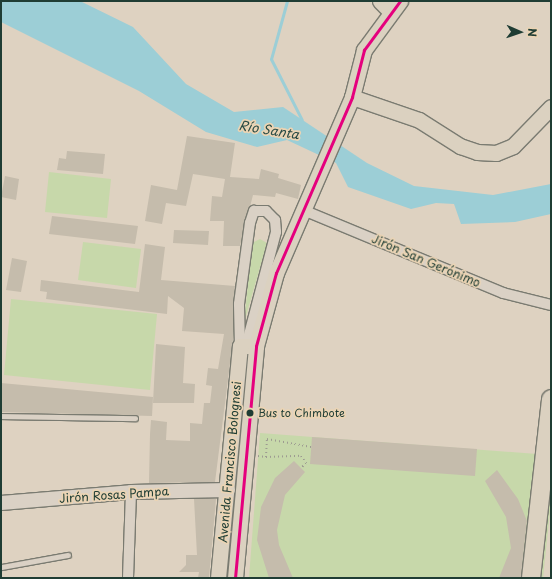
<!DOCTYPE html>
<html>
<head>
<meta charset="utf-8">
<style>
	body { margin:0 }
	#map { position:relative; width:552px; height:579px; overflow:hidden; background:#ded2c1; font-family:"Playpen Sans",sans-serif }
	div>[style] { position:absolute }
	.green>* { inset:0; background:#c7d8aa }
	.water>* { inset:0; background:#9cced6 }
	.stream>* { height:3px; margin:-1.5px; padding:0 1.5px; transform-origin:1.5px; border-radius:1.5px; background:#9cced6 }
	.building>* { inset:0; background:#c5bcac }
	.path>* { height:2px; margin-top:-1px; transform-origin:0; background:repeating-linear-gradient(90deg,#9d9b91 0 1px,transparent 0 4px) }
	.roads { filter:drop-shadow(1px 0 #7a7b71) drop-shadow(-1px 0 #7a7b71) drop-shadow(0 1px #7a7b71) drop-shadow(0 -1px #7a7b71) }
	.lane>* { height:5px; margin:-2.5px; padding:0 2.5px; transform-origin:2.5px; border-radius:2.5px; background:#dad1c5 }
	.street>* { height:10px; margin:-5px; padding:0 5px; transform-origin:5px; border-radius:5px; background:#dad1c5 }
	.secondary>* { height:14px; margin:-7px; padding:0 7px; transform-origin:7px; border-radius:7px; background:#dad1c5 }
	.primary>* { height:15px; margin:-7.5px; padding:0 7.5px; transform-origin:7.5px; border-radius:7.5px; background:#dbd1c0 }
	.highway>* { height:18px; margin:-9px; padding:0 9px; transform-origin:9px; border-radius:9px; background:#dbd1c0 }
	.bus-1>* { height:3px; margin:-1.5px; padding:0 1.5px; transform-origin:1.5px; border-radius:1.5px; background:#e5007d }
	.dots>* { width:11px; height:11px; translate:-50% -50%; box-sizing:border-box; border:2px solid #ebd4b4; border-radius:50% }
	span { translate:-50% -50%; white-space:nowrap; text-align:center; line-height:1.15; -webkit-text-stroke:3.5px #ebd4b4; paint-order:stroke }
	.bus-label { font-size:11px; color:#1f3d34 }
	.left { translate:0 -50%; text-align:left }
	.street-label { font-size:12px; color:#1f3d34 }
	.water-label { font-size:13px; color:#294b45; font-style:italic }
	.frame { position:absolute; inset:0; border:2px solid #1f3d34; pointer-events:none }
	.north { position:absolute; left:500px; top:12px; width:40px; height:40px; -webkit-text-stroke:3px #ebd4b4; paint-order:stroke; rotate:92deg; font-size:11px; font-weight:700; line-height:16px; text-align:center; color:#1f3d34 }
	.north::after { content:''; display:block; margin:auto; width:14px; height:18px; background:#1f3d34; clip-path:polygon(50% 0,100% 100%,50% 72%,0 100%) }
</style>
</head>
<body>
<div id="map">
	<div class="green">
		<i style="clip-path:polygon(49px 172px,111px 179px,107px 218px,45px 212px)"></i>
		<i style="clip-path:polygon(260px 239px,267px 243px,244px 323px,252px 243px)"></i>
		<i style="clip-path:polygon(83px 242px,141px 249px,136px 288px,78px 280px)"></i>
		<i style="clip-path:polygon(11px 299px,157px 314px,150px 390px,4px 375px)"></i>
		<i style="clip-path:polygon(551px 426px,551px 502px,543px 578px,534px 578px)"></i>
		<i style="clip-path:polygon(260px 433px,537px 454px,525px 578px,249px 578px)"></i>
	</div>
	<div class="water">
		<i style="clip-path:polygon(1px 1px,80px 1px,133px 27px,186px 84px,234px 112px,283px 107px,367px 163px,414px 186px,493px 195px,551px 184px,551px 214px,515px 222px,461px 224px,454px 204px,436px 203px,411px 209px,348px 187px,336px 163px,287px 140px,257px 147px,206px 132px,139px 91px,1px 22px)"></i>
	</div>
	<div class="stream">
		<i style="left:287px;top:1px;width:60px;rotate:105.4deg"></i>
		<i style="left:271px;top:59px;width:68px;rotate:63.1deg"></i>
	</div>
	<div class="building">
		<i style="clip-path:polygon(187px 136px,235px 143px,230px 177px,259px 179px,261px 169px,279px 174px,278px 178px,301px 185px,298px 199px,276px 193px,275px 197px,253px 195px,240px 246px,223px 246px,224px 221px,210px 221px,212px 196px,222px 197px,225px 179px,193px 174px,186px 206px,166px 203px,162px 224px,145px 221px,151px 185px,177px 190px)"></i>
		<i style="clip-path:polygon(67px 151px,105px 154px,103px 174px,57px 170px,59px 158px,66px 159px)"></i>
		<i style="clip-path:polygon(5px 176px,19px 179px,16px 200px,1px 197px)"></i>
		<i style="clip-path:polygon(52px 216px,138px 226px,135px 244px,49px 234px)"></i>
		<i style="clip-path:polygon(174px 230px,209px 231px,208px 245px,173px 243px)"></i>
		<i style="clip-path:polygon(145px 244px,165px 247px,161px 280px,235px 286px,233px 340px,215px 482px,149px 483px,150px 434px,151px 420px,167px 422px,166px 440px,190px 441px,190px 423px,202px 424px,204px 403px,210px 403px,212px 386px,206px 385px,208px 368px,218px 369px,224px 334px,182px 331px,184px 308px,168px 296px,167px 314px,46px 299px,47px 292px,40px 291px,41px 280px,139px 292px)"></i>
		<i style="clip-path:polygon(12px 258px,27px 261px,21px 292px,6px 290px)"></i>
		<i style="clip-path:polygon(156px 344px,185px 347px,183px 383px,195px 384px,194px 403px,153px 403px)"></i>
		<i style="clip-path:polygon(1px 383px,153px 397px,152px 416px,1px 412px)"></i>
		<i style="clip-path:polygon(312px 437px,477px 449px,475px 476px,310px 464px)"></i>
		<i style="clip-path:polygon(294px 461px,305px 472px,285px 495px,277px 530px,279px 545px,293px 578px,269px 578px,257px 540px,261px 507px,275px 478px)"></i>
		<i style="clip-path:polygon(497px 470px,518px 499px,527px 521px,521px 578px,499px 578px,511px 548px,506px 517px,485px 481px)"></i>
		<i style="clip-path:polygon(194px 499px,216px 499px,209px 578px,198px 578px,199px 572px,179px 572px,186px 565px,186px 555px,197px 555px)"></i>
	</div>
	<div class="path">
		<i style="left:258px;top:456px;width:8px;rotate:7deg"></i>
		<i style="left:266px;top:457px;width:18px;rotate:-87deg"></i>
		<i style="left:267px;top:439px;width:45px;rotate:10.3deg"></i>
		<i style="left:266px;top:457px;width:35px;rotate:-2deg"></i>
		<i style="left:301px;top:456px;width:9px;rotate:54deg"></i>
		<i style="left:306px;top:463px;width:7px;rotate:135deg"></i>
	</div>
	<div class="roads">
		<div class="lane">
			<i style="left:1px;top:416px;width:134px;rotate:0.9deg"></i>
			<i style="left:1px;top:567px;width:68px;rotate:-10.2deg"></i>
		</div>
		<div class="street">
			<i style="left:303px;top:210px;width:217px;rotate:22.5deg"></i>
			<i style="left:503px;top:293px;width:49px;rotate:14deg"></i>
			<i style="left:240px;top:346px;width:42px;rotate:-91.4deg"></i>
			<i style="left:239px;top:304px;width:82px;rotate:-82.3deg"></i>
			<i style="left:250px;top:223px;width:13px;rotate:-72deg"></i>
			<i style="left:254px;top:211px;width:12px"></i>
			<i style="left:266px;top:211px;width:13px;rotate:45deg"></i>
			<i style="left:275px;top:220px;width:12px;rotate:85deg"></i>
			<i style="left:276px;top:232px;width:118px;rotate:104.7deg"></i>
			<i style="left:128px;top:578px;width:86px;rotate:-88deg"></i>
		</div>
		<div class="secondary">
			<i style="left:1px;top:503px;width:130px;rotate:-4.8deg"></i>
			<i style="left:131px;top:492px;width:97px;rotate:-1.2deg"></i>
		</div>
		<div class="primary">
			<i style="left:380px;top:1px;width:14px;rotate:45deg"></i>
			<i style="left:352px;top:97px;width:71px;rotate:18.9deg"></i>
			<i style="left:419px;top:120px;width:49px;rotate:32.4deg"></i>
			<i style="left:460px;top:146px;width:18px;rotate:19deg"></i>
			<i style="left:477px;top:152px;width:19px;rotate:3deg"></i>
			<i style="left:496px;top:153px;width:18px;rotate:-22deg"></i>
			<i style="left:513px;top:146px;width:54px;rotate:-45.7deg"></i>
			<i style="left:218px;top:578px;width:233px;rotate:-84.6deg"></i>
			<i style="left:240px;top:346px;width:16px"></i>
			<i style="left:235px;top:578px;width:233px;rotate:-84.8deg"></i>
			<i style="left:256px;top:346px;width:76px;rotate:-74.7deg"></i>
			<i style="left:276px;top:273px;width:192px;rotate:-66.6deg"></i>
			<i style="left:352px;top:97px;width:49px;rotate:-75.7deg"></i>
			<i style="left:364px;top:50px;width:61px;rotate:-53.7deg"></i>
		</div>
		<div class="highway">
			<i style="left:531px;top:578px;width:180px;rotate:-83.6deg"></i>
		</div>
	</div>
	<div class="bus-1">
		<i style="left:235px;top:578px;width:233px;rotate:-84.8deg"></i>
		<i style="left:256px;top:346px;width:76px;rotate:-74.7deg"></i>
		<i style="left:276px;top:273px;width:192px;rotate:-66.6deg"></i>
		<i style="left:352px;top:97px;width:49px;rotate:-75.7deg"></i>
		<i style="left:364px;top:50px;width:61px;rotate:-53.7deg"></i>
	</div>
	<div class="dots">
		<i style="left:250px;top:413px;background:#1f3d34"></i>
	</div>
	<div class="bus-label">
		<span class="left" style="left:258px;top:413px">Bus to Chimbote</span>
	</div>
	<div class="street-label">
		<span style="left:426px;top:261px;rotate:23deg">Jirón San Gerónimo</span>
		<span style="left:230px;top:462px;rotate:-85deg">Avenida Francisco Bolognesi</span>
		<span style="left:114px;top:495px;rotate:-4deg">Jirón Rosas Pampa</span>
	</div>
	<div class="water-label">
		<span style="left:269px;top:130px;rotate:9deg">Río Santa</span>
	</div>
	<div class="frame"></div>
	<div class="north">N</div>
</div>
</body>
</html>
